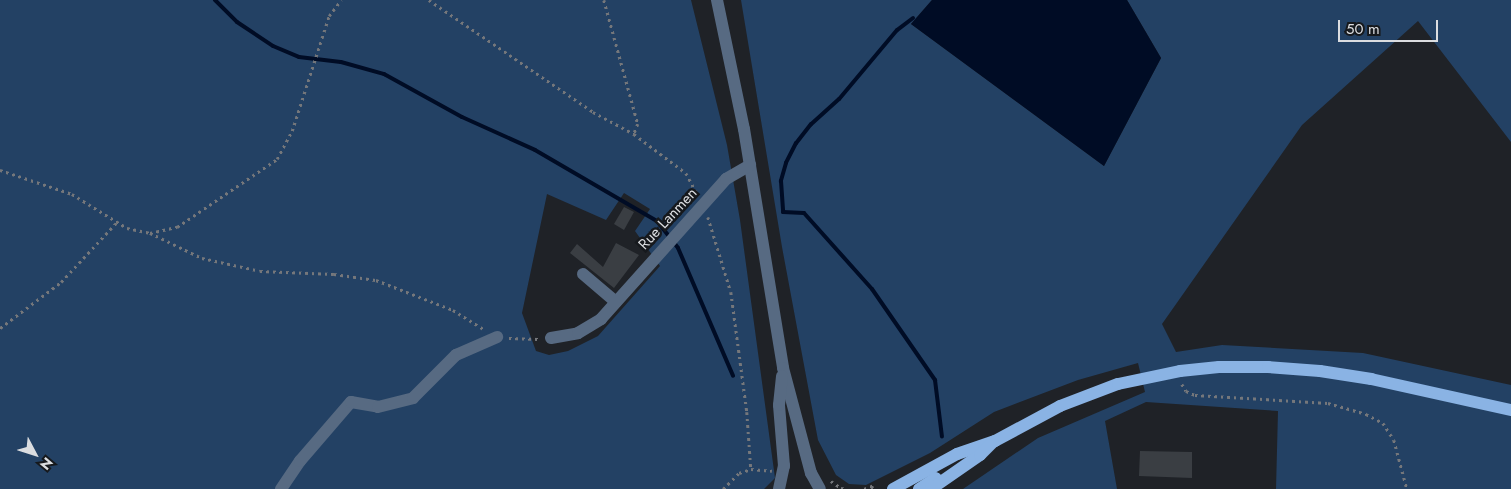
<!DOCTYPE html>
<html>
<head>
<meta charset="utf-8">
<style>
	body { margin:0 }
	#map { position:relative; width:1511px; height:489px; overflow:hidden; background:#1f2227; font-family:Jost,sans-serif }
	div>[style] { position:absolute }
	.green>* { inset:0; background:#234164 }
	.water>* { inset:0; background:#000c25 }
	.stream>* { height:4px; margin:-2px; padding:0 2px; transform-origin:2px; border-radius:2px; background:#000c25 }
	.building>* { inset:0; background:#3a3e43 }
	.path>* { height:2.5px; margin-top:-1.25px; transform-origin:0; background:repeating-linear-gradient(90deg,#75777b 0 2.5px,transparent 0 6.5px) }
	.minor>* { height:12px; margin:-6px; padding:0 6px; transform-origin:6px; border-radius:6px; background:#576a82 }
	.major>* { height:12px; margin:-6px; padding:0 6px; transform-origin:6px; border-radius:6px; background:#8ab3e4 }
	span { translate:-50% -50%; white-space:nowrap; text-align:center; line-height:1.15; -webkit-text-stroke:5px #16191d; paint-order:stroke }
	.street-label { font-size:15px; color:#dbdde0 }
	.north { position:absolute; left:10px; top:429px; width:50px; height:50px; -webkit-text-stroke:4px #16191d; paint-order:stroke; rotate:130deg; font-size:14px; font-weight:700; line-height:20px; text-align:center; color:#dbdde0 }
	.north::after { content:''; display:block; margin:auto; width:18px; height:22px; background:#dbdde0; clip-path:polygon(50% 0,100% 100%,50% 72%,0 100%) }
	.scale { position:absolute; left:1338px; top:20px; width:100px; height:22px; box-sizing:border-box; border:2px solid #dbdde0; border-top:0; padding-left:6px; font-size:15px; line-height:18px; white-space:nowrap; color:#dbdde0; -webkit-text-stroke:4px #16191d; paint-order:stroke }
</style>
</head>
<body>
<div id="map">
	<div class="green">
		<i style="clip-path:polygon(evenodd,0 0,691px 0,727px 145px,740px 220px,775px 478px,764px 489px,0 489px,0 0,624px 193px,650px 209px,635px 231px,660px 266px,598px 336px,568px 351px,549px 355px,536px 351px,522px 313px,547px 194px,606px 220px,624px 193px)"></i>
		<i style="clip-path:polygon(741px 0,932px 0,911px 24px,1104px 166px,1161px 58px,1127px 0,1511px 0,1511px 142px,1418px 21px,1302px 125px,1162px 324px,1176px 352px,1222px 345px,1363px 353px,1511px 385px,1511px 489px,1276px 489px,1278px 411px,1146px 402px,1105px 421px,1117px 489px,963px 489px,1038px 438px,1145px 392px,1138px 363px,1078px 380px,994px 412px,930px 453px,866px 485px,849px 484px,836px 475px,818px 440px,782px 247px)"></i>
	</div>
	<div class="water">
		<i style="clip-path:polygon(932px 0,1127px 0,1161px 58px,1104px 166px,911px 24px)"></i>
	</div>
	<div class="stream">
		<i style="left:215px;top:0;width:31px;rotate:45deg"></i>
		<i style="left:237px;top:22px;width:43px;rotate:33.7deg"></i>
		<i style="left:273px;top:46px;width:28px;rotate:23deg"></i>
		<i style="left:299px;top:57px;width:42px;rotate:6.8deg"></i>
		<i style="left:341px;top:62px;width:45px;rotate:15.6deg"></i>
		<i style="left:384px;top:74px;width:89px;rotate:28.9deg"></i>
		<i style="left:462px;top:117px;width:80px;rotate:24.3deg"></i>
		<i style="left:535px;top:150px;width:141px;rotate:30.2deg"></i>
		<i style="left:657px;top:221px;width:34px;rotate:52deg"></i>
		<i style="left:678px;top:248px;width:139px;rotate:66.7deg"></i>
		<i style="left:913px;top:18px;width:20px;rotate:143deg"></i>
		<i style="left:897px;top:30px;width:90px;rotate:130deg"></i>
		<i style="left:839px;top:99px;width:38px;rotate:138deg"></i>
		<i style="left:811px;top:124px;width:24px;rotate:128deg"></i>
		<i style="left:796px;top:143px;width:22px;rotate:117deg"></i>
		<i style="left:786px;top:163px;width:19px;rotate:106deg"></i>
		<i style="left:781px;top:181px;width:31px;rotate:86deg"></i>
		<i style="left:783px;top:212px;width:21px;rotate:3deg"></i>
		<i style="left:804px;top:213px;width:102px;rotate:48.2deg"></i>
		<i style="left:872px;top:289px;width:111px;rotate:55.3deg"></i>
		<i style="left:935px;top:380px;width:57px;rotate:83deg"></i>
	</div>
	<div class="building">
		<i style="clip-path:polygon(624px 207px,634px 212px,624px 230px,614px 224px)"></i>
		<i style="clip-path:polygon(616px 243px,639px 255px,614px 288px,570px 253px,577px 244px,603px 267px)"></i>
		<i style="clip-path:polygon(1140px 451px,1192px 452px,1192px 478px,1139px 476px)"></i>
	</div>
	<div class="path">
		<i style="left:429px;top:0;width:199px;rotate:34.3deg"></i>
		<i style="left:593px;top:112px;width:47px;rotate:28.2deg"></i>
		<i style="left:634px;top:134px;width:65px;rotate:36.9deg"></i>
		<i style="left:686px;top:173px;width:24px;rotate:62deg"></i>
		<i style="left:604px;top:0;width:129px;rotate:74.7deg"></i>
		<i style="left:638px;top:124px;width:11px;rotate:112deg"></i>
		<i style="left:0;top:170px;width:76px;rotate:18.4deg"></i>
		<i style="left:72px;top:194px;width:65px;rotate:31.7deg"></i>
		<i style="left:127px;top:228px;width:24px;rotate:12deg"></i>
		<i style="left:150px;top:233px;width:58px;rotate:25.7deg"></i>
		<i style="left:202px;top:258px;width:59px;rotate:12.6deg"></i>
		<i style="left:260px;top:271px;width:74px;rotate:2.3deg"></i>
		<i style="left:334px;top:274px;width:42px;rotate:8.1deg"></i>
		<i style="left:376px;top:280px;width:83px;rotate:21.3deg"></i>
		<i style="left:453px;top:310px;width:36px;rotate:32deg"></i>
		<i style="left:708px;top:217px;width:78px;rotate:73deg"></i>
		<i style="left:731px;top:292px;width:121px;rotate:82.4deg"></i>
		<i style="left:747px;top:412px;width:57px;rotate:86deg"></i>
		<i style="left:150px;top:233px;width:28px;rotate:-13deg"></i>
		<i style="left:177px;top:227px;width:121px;rotate:-34.2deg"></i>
		<i style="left:277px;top:159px;width:32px;rotate:-62deg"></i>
		<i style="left:292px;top:131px;width:121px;rotate:-72.2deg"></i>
		<i style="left:329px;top:16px;width:20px;rotate:-53deg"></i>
		<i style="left:0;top:328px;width:76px;rotate:-37deg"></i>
		<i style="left:61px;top:282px;width:82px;rotate:-47deg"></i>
		<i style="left:509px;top:338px;width:29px;rotate:2deg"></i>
		<i style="left:1182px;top:384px;width:8px;rotate:60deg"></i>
		<i style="left:1186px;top:391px;width:10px;rotate:24deg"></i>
		<i style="left:1195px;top:395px;width:133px;rotate:3.4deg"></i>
		<i style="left:1328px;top:403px;width:40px;rotate:16deg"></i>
		<i style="left:1366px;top:414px;width:19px;rotate:28deg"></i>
		<i style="left:1383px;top:423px;width:20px;rotate:57deg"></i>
		<i style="left:1394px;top:440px;width:51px;rotate:75.1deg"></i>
		<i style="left:831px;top:481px;width:12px;rotate:35deg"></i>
		<i style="left:841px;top:488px;width:6px;rotate:9deg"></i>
		<i style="left:723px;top:489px;width:23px;rotate:-45deg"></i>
		<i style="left:739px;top:473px;width:13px;rotate:-18deg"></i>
		<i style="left:751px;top:469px;width:21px;rotate:5deg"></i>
		<i style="left:864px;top:489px;width:9px;rotate:-21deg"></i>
		<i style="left:872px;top:486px;width:3px;rotate:72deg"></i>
	</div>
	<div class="minor">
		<i style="left:717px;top:0;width:132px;rotate:78.2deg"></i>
		<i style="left:744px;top:129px;width:242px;rotate:80.7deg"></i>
		<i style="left:783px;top:368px;width:109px;rotate:75.1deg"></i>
		<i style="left:811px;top:473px;width:18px;rotate:61deg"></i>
		<i style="left:583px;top:274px;width:43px;rotate:40.3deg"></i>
		<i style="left:551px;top:338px;width:27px;rotate:-10deg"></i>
		<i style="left:578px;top:333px;width:27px;rotate:-31deg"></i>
		<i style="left:601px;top:319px;width:188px;rotate:-48.2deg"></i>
		<i style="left:726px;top:179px;width:28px;rotate:-30deg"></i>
		<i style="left:281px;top:489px;width:34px;rotate:-56deg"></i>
		<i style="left:300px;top:461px;width:78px;rotate:-49.2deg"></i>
		<i style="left:351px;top:402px;width:27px;rotate:10deg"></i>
		<i style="left:378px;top:407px;width:36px;rotate:-14deg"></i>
		<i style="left:413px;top:398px;width:61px;rotate:-45deg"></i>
		<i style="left:456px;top:355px;width:45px;rotate:-23.7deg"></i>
		<i style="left:779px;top:489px;width:24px;rotate:-78deg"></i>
		<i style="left:784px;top:466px;width:61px;rotate:-94.7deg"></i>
		<i style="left:779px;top:405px;width:29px;rotate:-84deg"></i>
	</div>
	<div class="major">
		<i style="left:893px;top:489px;width:73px;rotate:-28.7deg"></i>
		<i style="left:957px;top:454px;width:40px;rotate:-18.9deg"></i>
		<i style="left:995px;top:441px;width:74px;rotate:-28.3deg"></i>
		<i style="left:1060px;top:406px;width:62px;rotate:-20.8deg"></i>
		<i style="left:1118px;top:384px;width:63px;rotate:-11.8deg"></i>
		<i style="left:1180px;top:371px;width:39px;rotate:-6deg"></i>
		<i style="left:1219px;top:367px;width:49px"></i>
		<i style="left:1268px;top:367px;width:52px;rotate:4.4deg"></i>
		<i style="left:1320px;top:371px;width:52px;rotate:8.9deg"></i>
		<i style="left:1371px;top:379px;width:143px;rotate:12.5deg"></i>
		<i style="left:919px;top:489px;width:20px;rotate:-33deg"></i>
		<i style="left:931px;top:489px;width:60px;rotate:-34.8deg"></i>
		<i style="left:980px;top:455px;width:18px;rotate:-45deg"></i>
	</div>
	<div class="street-label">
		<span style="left:668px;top:219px;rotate:-47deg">Rue Lanmen</span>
	</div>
	<div class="north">N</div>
	<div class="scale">50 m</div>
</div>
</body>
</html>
